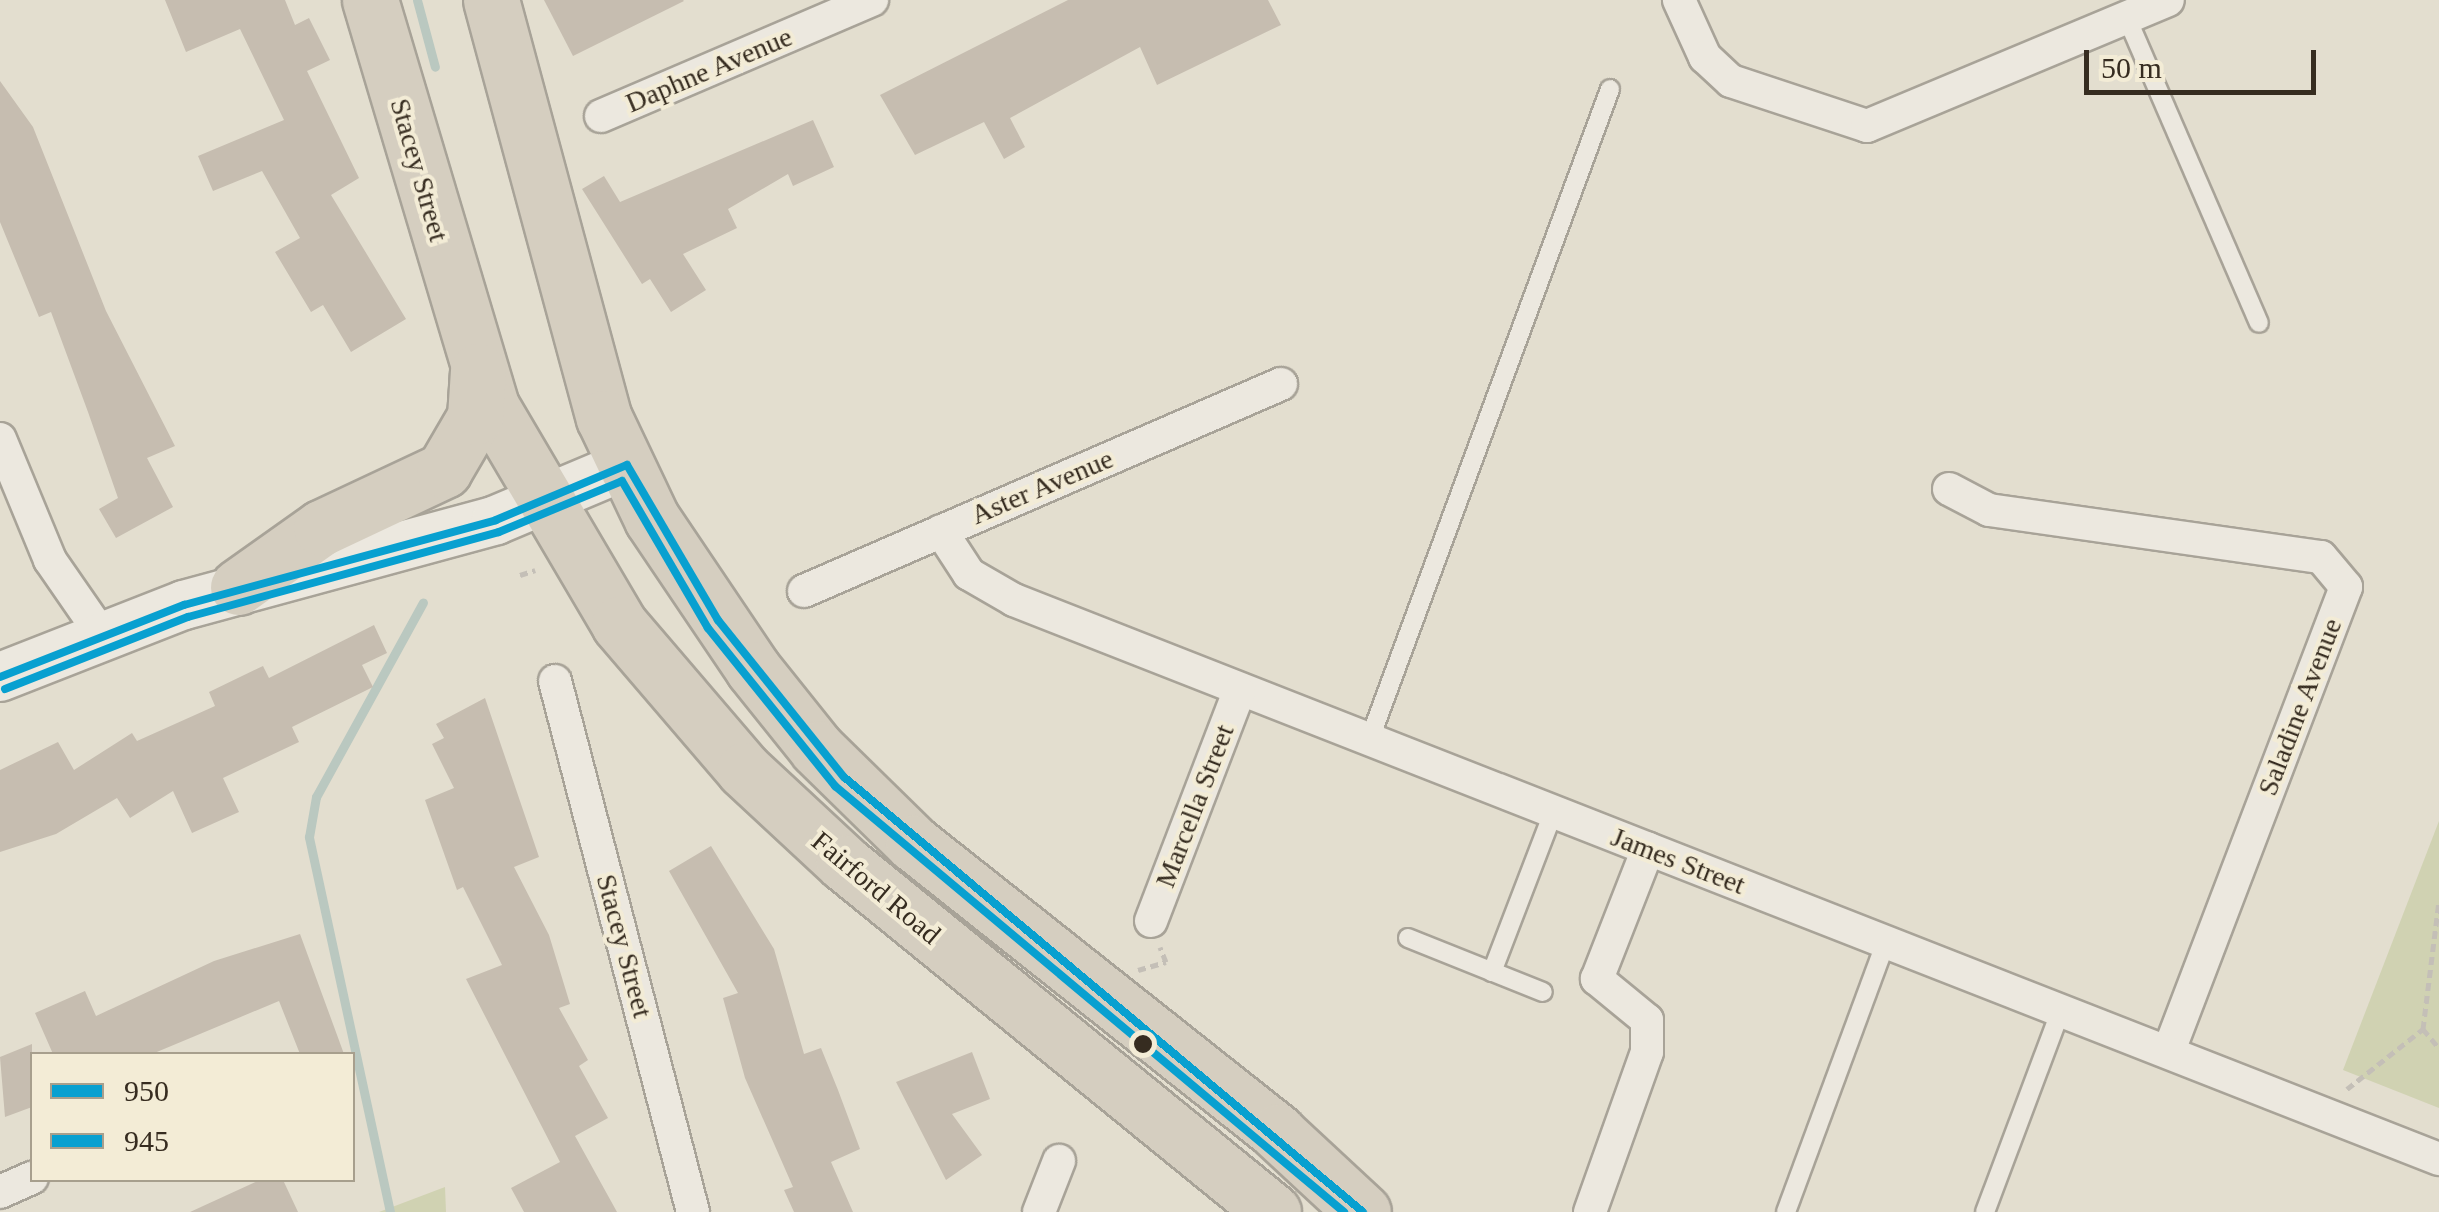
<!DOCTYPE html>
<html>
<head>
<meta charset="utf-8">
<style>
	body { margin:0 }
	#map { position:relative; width:2439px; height:1212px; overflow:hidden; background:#e3decf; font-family:"Times New Roman",serif }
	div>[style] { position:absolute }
	.green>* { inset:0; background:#d0d2b2 }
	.stream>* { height:9px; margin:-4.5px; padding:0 4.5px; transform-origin:4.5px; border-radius:4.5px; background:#bac8c0 }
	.building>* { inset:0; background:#c6bdb0 }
	.path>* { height:5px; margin-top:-2.5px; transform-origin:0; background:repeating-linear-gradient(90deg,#c4bfb7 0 8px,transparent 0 13px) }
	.roads { filter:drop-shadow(2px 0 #a8a398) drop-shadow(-2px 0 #a8a398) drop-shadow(0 2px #a8a398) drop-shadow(0 -2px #a8a398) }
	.lane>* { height:18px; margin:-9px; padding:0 9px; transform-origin:9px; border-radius:9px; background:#ece8df }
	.street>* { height:32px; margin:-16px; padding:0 16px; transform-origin:16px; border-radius:16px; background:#ece8df }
	.secondary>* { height:48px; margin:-24px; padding:0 24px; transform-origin:24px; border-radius:24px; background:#ece8df }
	.highway>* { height:55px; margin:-27.5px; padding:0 27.5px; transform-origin:27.5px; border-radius:27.5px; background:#d5cec0 }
	.bus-1>* { height:8px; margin:-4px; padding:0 4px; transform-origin:4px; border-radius:4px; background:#08a0d0 }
	.bus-2>* { height:8px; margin:-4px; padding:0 4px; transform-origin:4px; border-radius:4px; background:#08a0d0 }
	.dots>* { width:28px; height:28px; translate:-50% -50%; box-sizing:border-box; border:5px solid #f3ecd6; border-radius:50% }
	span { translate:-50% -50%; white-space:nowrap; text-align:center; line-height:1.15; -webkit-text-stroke:8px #f3ecd6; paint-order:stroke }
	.street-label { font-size:28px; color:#362c20 }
	.legend { position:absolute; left:30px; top:1052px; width:325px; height:130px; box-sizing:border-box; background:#f3ecd6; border:2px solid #a79f8d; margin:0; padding:12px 18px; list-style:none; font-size:30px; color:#362c20 }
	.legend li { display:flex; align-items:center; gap:20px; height:50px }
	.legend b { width:50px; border:2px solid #a79f8d }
	.scale { position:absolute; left:2084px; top:50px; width:232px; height:45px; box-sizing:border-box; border:5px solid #362c20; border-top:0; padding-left:12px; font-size:30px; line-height:35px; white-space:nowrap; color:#362c20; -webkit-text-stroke:8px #f3ecd6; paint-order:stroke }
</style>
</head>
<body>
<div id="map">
	<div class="green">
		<i style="clip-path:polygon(2439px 821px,2439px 1108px,2343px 1070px)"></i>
		<i style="clip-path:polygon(445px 1187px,446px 1212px,379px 1212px)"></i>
	</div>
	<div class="stream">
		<i style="left:417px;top:0;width:69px;rotate:75deg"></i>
		<i style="left:390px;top:1212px;width:384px;rotate:-102.2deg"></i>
		<i style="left:309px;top:837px;width:41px;rotate:-80.1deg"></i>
		<i style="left:316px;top:797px;width:222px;rotate:-61.2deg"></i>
	</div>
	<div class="building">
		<i style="clip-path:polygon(165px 0,285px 0,295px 25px,309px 18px,330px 60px,307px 71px,359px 178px,331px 195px,406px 319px,351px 352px,323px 305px,311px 312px,275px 252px,300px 238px,262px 171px,213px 191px,198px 156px,284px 120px,240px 29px,186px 52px)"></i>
		<i style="clip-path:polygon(544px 0,683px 0,684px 1px,573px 56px)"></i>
		<i style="clip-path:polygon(1068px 0,1268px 0,1281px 25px,1157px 85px,1140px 47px,1010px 118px,1025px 147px,1004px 159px,984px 122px,915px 155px,880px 95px)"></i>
		<i style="clip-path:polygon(0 81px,33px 127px,106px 311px,175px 446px,147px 458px,173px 507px,116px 538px,99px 509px,118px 498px,88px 412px,51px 312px,39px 317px,0 222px)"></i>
		<i style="clip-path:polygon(813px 120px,834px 167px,793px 186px,788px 174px,728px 209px,737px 228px,683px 254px,706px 290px,671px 312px,650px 279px,642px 284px,582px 189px,604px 176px,620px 202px)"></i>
		<i style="clip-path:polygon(374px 625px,387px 653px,362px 665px,373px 687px,292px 727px,299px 742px,223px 778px,239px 812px,192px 833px,173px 791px,130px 818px,117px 798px,56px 834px,0 852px,0 770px,58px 742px,74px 770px,132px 733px,137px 741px,215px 706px,209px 692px,263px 666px,269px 678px)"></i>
		<i style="clip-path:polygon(485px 698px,539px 857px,514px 867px,549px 935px,570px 1004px,559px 1008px,588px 1060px,579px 1066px,608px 1118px,575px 1136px,617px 1212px,524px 1212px,511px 1188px,560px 1162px,466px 979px,502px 965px,463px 887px,457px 890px,425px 800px,454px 788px,432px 744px,444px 738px,436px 724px)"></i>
		<i style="clip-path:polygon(711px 846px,774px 949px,804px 1054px,821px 1048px,838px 1090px,860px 1149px,831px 1162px,853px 1212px,794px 1212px,784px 1190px,793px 1187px,745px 1078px,723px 998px,738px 993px,669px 871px)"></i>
		<i style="clip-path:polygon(300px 934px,344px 1054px,300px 1054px,279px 1001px,152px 1054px,53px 1054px,35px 1013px,85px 991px,96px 1016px,214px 961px)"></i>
		<i style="clip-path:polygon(32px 1044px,32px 1107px,5px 1117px,0 1057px)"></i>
		<i style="clip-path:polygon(972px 1052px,990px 1099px,952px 1114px,982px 1155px,946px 1180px,896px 1082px)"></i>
		<i style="clip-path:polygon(260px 1180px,283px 1180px,298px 1212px,190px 1212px)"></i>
	</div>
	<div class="path">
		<i style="left:520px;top:575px;width:16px;rotate:-18deg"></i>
		<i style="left:1138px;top:970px;width:29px;rotate:-16deg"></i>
		<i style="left:1166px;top:962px;width:16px;rotate:-112deg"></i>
		<i style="left:2423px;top:1029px;width:129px;rotate:-82.9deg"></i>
		<i style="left:2347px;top:1089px;width:97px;rotate:-38.3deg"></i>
		<i style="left:2423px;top:1029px;width:25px;rotate:50deg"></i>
	</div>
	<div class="roads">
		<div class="lane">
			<i style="left:2127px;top:18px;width:332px;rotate:66.6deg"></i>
			<i style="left:1369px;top:741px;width:695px;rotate:-69.71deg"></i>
			<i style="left:1408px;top:938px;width:145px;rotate:21.8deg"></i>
			<i style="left:1492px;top:972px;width:170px;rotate:-69deg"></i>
			<i style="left:1786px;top:1212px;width:288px;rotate:-69.7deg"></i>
			<i style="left:1985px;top:1212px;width:216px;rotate:-69.4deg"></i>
		</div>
		<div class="street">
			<i style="left:1679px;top:0;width:63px;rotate:65.5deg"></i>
			<i style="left:1705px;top:57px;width:35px;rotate:43deg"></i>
			<i style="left:1731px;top:81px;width:143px;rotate:18.3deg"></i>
			<i style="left:1867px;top:126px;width:326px;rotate:-22.7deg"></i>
			<i style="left:601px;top:116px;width:295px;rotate:-23.2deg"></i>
			<i style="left:0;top:439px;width:131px;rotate:67.5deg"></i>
			<i style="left:50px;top:560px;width:91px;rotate:55.3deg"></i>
			<i style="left:1949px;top:489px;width:45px;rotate:27.7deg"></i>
			<i style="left:1989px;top:510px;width:335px;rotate:8.1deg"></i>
			<i style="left:2321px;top:557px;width:39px;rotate:50deg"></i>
			<i style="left:2346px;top:587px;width:497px;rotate:110.9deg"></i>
			<i style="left:941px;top:531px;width:51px;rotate:56.9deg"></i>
			<i style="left:969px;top:574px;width:52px;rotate:30deg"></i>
			<i style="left:1014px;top:600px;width:1531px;rotate:21.42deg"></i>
			<i style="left:804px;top:591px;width:520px;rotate:-23.46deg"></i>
			<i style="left:555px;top:681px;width:549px;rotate:75.43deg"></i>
			<i style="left:1151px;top:921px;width:245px;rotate:-69deg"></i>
			<i style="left:0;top:1192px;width:35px;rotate:-24deg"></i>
			<i style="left:1039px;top:1212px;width:55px;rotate:-68.6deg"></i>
			<i style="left:1590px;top:1212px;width:170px;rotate:-70.4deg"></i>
			<i style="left:1647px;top:1052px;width:32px;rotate:-90deg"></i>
			<i style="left:1647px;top:1020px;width:65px;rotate:-140.6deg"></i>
			<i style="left:1597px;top:979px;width:140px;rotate:-68.6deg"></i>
		</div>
		<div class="secondary">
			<i style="left:0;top:677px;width:198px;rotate:-21.4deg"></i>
			<i style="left:184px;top:605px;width:323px;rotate:-15.2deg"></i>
			<i style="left:496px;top:520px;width:142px;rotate:-22.8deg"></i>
		</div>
		<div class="highway">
			<i style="left:370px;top:0;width:426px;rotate:73.4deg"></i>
			<i style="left:492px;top:408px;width:251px;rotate:59.5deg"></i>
			<i style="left:619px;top:624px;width:192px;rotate:49.4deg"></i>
			<i style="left:744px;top:770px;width:137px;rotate:42.9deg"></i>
			<i style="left:844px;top:863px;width:553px;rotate:39.13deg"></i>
			<i style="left:491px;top:0;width:433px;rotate:74.9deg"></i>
			<i style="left:604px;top:418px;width:112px;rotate:64.6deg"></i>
			<i style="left:652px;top:519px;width:181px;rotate:56deg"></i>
			<i style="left:753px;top:669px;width:102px;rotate:51.3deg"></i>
			<i style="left:817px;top:749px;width:134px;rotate:44.4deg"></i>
			<i style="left:913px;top:843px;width:465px;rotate:38.4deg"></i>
			<i style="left:1277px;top:1132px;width:117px;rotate:42.9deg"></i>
			<i style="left:238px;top:587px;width:102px;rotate:-35.4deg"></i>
			<i style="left:321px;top:528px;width:136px;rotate:-25.2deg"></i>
			<i style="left:444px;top:470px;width:61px;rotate:-59.7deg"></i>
			<i style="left:475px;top:417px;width:46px;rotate:-86.3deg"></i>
		</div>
	</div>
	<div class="bus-1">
		<i style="left:0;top:677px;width:198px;rotate:-21.4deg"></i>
		<i style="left:184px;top:605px;width:323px;rotate:-15.2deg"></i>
		<i style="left:496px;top:520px;width:142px;rotate:-22.8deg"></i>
		<i style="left:627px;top:465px;width:180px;rotate:59.6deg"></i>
		<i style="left:718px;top:620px;width:201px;rotate:51.3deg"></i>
		<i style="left:844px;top:777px;width:677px;rotate:39.97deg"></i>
	</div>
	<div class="bus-2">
		<i style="left:5px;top:689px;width:197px;rotate:-21.5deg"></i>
		<i style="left:188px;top:617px;width:322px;rotate:-15.3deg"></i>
		<i style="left:499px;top:532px;width:133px;rotate:-22.5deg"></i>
		<i style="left:622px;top:481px;width:170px;rotate:59.7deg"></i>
		<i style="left:708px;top:628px;width:203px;rotate:51.2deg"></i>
		<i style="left:835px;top:786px;width:664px;rotate:39.93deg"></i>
	</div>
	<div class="dots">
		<i style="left:1143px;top:1044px;background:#362c20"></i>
	</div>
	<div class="street-label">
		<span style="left:709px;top:70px;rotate:-23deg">Daphne Avenue</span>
		<span style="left:419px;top:170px;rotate:74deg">Stacey Street</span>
		<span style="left:1042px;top:487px;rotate:-23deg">Aster Avenue</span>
		<span style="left:2300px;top:707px;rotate:-69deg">Saladine Avenue</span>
		<span style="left:1195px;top:806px;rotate:-69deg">Marcella Street</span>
		<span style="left:1678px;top:861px;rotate:21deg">James Street</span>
		<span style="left:876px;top:888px;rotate:40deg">Fairford Road</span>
		<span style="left:624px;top:946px;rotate:75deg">Stacey Street</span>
	</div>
	<ul class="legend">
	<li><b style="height:12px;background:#08a0d0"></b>950</li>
	<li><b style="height:12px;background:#08a0d0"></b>945</li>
	</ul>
	<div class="scale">50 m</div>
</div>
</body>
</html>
